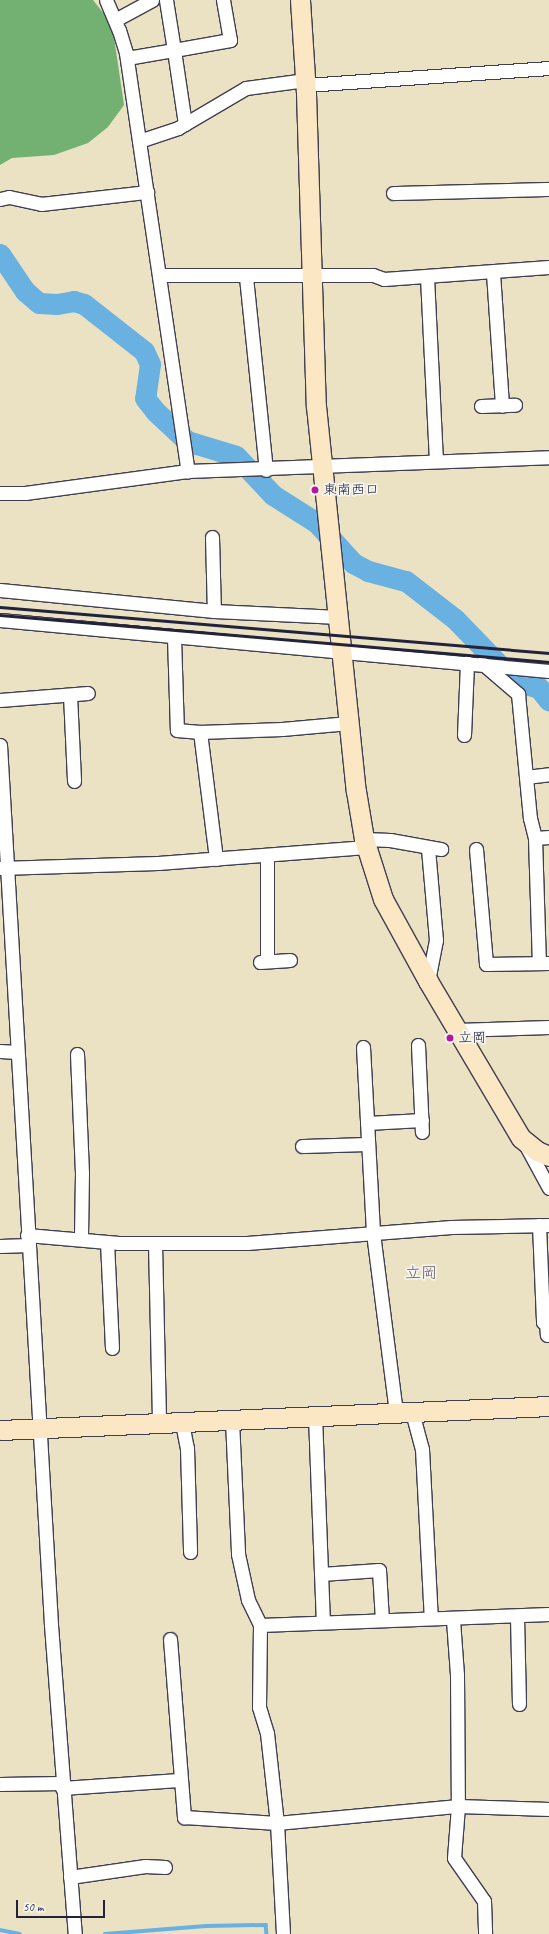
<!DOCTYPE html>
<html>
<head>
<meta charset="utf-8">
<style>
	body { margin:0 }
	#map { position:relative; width:549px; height:1934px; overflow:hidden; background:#ebe2c4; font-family:Caveat,"Klee One",sans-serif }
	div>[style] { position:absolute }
	.forest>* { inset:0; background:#73b172 }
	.stream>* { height:3.5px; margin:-1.75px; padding:0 1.75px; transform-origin:1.75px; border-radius:1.75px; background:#69b1e0 }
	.river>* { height:21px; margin:-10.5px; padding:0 10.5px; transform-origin:10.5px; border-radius:10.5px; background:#69b1e0 }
	.roads { filter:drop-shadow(1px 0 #403f50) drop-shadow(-1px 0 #403f50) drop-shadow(0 1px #403f50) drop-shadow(0 -1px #403f50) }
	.street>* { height:13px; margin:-6.5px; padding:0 6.5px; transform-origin:6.5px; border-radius:6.5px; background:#fff }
	.secondary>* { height:19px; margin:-9.5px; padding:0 9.5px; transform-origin:9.5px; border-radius:9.5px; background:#fbe7c3 }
	.rail>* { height:3px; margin:-1.5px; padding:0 1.5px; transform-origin:1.5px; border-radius:1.5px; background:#22223b }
	.dots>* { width:11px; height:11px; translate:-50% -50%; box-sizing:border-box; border:2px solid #f6f6f2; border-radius:50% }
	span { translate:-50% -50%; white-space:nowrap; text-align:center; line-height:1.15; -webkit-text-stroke:3.5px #f6f6f2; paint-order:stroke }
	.poi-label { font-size:14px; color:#22223b }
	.left { translate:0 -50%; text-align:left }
	.quarter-label { font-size:16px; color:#67565c }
	.scale { position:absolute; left:16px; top:1900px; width:89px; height:18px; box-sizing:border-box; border:2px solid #22223b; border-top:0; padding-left:5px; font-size:12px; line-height:14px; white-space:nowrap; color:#22223b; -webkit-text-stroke:3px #f6f6f2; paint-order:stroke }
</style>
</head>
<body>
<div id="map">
	<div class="forest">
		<i style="clip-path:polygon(0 0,93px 0,112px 24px,124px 105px,108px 127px,88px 143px,54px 155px,12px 158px,0 165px)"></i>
	</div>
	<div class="stream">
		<i style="left:0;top:1930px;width:20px;rotate:11deg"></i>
		<i style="left:105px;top:1934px;width:101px;rotate:-4.5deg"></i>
		<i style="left:206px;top:1926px;width:60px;rotate:-1deg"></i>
		<i style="left:266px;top:1925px;width:9px;rotate:84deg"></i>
	</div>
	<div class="river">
		<i style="left:0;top:254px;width:45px;rotate:56deg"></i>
		<i style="left:25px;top:291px;width:18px;rotate:41deg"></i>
		<i style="left:39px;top:303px;width:18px;rotate:3deg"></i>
		<i style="left:57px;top:304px;width:17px;rotate:-10deg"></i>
		<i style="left:74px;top:301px;width:10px;rotate:17deg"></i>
		<i style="left:84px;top:304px;width:76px;rotate:38.1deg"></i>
		<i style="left:144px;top:351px;width:14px;rotate:65deg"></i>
		<i style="left:150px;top:364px;width:34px;rotate:98deg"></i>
		<i style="left:145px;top:398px;width:16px;rotate:52deg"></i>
		<i style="left:155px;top:411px;width:44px;rotate:43.2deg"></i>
		<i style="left:187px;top:441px;width:51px;rotate:17deg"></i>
		<i style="left:236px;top:456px;width:54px;rotate:46.5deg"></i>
		<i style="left:273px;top:495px;width:52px;rotate:32.5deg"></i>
		<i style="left:317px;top:523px;width:54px;rotate:48deg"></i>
		<i style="left:353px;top:563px;width:17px;rotate:28deg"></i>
		<i style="left:368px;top:571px;width:39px;rotate:15deg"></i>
		<i style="left:406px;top:581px;width:62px;rotate:37.8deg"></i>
		<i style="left:455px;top:619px;width:86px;rotate:45.9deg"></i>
		<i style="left:515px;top:681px;width:25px;rotate:16deg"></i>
		<i style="left:539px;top:688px;width:16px;rotate:52deg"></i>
	</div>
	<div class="roads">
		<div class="street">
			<i style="left:106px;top:0;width:33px;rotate:67deg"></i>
			<i style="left:119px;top:30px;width:24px;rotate:73deg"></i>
			<i style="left:126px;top:53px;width:423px;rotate:81.6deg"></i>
			<i style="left:115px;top:20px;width:42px;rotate:-28.4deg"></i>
			<i style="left:127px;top:58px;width:48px;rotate:-9.7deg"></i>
			<i style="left:174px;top:50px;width:51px;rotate:-99.1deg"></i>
			<i style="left:306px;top:85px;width:244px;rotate:-4deg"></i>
			<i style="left:185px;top:124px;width:75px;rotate:-98.5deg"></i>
			<i style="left:174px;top:50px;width:57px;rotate:-10.1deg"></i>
			<i style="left:230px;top:40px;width:41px;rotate:-99.9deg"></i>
			<i style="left:139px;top:141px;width:41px;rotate:-18.4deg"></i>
			<i style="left:178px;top:128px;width:79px;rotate:-30.5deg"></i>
			<i style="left:246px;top:88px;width:60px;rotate:-7.7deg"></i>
			<i style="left:393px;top:193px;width:156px;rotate:-1.5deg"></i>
			<i style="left:0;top:199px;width:9px;rotate:-13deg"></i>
			<i style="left:9px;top:197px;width:33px;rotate:12deg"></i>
			<i style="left:41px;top:204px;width:107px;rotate:-6.5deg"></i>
			<i style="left:493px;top:273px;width:133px;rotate:86.1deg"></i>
			<i style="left:159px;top:275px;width:214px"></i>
			<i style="left:373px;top:275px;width:12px;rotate:20deg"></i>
			<i style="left:384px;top:279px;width:165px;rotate:-4.2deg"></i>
			<i style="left:246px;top:277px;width:194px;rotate:84.1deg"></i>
			<i style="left:427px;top:277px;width:183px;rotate:87.2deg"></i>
			<i style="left:481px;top:406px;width:34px;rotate:-2deg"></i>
			<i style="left:0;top:493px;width:25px"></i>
			<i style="left:25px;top:493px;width:164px;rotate:-7.7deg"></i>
			<i style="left:188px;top:471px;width:361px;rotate:-2.2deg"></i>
			<i style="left:212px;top:537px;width:74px;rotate:88.5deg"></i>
			<i style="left:0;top:590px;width:215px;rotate:5.6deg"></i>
			<i style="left:214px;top:611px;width:125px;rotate:2.7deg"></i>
			<i style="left:0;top:620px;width:551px;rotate:5.31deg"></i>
			<i style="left:174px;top:637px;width:93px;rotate:88.2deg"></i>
			<i style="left:177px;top:730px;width:23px;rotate:5deg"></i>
			<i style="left:200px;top:732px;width:82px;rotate:-2.1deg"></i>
			<i style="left:282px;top:729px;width:67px;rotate:-5.1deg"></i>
			<i style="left:482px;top:663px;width:48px;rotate:40.7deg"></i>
			<i style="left:518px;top:694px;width:125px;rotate:84.5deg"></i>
			<i style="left:530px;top:818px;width:21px;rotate:76deg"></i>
			<i style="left:535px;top:838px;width:124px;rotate:88.2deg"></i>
			<i style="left:70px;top:695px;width:86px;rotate:87.3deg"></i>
			<i style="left:0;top:700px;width:88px;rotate:-4.5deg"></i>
			<i style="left:200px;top:732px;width:128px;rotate:82.8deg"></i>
			<i style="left:464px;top:735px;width:73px;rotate:-87.6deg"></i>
			<i style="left:0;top:745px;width:881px;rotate:86.68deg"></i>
			<i style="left:51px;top:1625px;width:310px;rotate:85.6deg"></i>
			<i style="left:526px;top:777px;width:23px;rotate:-7deg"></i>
			<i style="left:535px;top:838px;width:14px;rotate:-4deg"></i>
			<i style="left:364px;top:839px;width:26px;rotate:2deg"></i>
			<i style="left:390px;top:840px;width:52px;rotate:10deg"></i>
			<i style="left:476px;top:849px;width:115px;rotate:85deg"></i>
			<i style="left:486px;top:964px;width:63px;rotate:-0.9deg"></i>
			<i style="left:267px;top:856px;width:105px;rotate:90deg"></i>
			<i style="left:0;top:868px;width:158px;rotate:-1.8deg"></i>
			<i style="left:158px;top:863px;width:209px;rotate:-4.4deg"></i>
			<i style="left:260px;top:962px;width:30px;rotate:-4deg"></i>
			<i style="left:428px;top:981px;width:42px;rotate:-79deg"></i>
			<i style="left:436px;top:940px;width:92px;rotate:-95deg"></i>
			<i style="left:457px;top:1030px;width:92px;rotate:-1.9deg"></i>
			<i style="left:418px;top:1045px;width:87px;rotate:87.4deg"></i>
			<i style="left:363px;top:1047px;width:186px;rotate:86.9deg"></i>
			<i style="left:373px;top:1233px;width:181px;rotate:82.7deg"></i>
			<i style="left:0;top:1051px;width:17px;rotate:3deg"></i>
			<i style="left:77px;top:1054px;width:119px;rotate:87.6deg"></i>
			<i style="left:82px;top:1173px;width:66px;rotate:90.9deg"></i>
			<i style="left:367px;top:1123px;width:55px;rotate:-3.1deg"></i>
			<i style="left:525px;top:1144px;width:50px;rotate:61.4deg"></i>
			<i style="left:302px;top:1146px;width:66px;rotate:-1.7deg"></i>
			<i style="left:539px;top:1225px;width:97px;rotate:87.6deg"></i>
			<i style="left:543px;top:1322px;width:3px"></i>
			<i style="left:546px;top:1322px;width:13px;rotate:86deg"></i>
			<i style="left:27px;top:1235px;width:92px;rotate:5deg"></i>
			<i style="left:119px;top:1243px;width:128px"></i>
			<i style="left:247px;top:1243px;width:205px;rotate:-4.5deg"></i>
			<i style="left:451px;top:1227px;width:98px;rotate:-1.2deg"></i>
			<i style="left:107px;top:1242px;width:106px;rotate:87.3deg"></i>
			<i style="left:155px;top:1243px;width:181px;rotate:88.7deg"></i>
			<i style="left:0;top:1246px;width:29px;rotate:-2deg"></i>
			<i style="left:412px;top:1412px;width:38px;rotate:75deg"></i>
			<i style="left:422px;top:1449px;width:169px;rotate:87deg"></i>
			<i style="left:315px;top:1416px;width:206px;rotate:87.8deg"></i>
			<i style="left:232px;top:1420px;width:134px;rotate:87.4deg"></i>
			<i style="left:238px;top:1554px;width:47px;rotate:77.7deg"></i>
			<i style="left:248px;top:1600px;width:28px;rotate:64deg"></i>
			<i style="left:260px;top:1625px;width:82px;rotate:90.7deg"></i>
			<i style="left:259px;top:1707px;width:27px;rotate:73deg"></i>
			<i style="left:267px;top:1733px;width:91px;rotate:83.7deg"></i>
			<i style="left:277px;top:1823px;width:111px;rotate:86.9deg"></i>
			<i style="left:182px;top:1423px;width:25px;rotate:79deg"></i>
			<i style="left:187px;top:1448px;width:104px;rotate:88.3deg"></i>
			<i style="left:321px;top:1574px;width:58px;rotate:-3.9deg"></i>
			<i style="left:379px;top:1570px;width:50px;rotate:86.6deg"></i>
			<i style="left:517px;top:1616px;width:88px;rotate:88.7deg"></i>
			<i style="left:453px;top:1620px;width:55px;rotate:85.8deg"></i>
			<i style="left:457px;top:1675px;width:131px;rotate:89.6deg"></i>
			<i style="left:458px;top:1806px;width:52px;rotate:94.4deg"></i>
			<i style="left:454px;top:1858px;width:52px;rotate:55.1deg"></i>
			<i style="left:484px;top:1901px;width:33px;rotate:88deg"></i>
			<i style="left:260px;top:1625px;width:289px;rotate:-2.2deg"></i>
			<i style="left:170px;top:1639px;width:179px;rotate:85.5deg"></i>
			<i style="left:184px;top:1817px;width:93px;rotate:3.7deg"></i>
			<i style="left:277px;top:1823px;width:182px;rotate:-5.4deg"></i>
			<i style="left:458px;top:1806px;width:91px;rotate:1.9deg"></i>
			<i style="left:0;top:1784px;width:62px;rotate:-0.9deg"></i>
			<i style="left:62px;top:1788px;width:117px;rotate:-3.9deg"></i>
			<i style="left:70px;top:1877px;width:76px;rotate:-8.3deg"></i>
			<i style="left:145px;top:1866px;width:20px;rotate:3deg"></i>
		</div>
		<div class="secondary">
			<i style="left:300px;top:0;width:93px;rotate:86.3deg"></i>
			<i style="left:306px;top:93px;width:313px;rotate:88.2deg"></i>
			<i style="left:316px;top:406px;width:387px;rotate:84.1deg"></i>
			<i style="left:356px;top:791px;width:49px;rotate:80.5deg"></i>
			<i style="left:364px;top:839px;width:63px;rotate:72.4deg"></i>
			<i style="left:383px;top:899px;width:94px;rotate:61.2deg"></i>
			<i style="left:428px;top:981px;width:182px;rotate:59.4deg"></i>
			<i style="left:521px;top:1138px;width:21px;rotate:39deg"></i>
			<i style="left:537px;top:1151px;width:13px;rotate:23deg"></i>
			<i style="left:0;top:1430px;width:550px;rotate:-2.5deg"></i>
		</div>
	</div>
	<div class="rail">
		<i style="left:0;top:607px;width:551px;rotate:4.79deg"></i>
		<i style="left:0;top:615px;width:551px;rotate:4.89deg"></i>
	</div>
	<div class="dots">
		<i style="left:315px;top:490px;background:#b5179e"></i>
		<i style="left:450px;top:1038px;background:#b5179e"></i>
	</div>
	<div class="poi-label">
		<span class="left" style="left:323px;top:490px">東南西口</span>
		<span class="left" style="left:458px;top:1038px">立岡</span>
	</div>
	<div class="quarter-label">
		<span style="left:421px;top:1273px">立岡</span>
	</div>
	<div class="scale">50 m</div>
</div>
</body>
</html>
